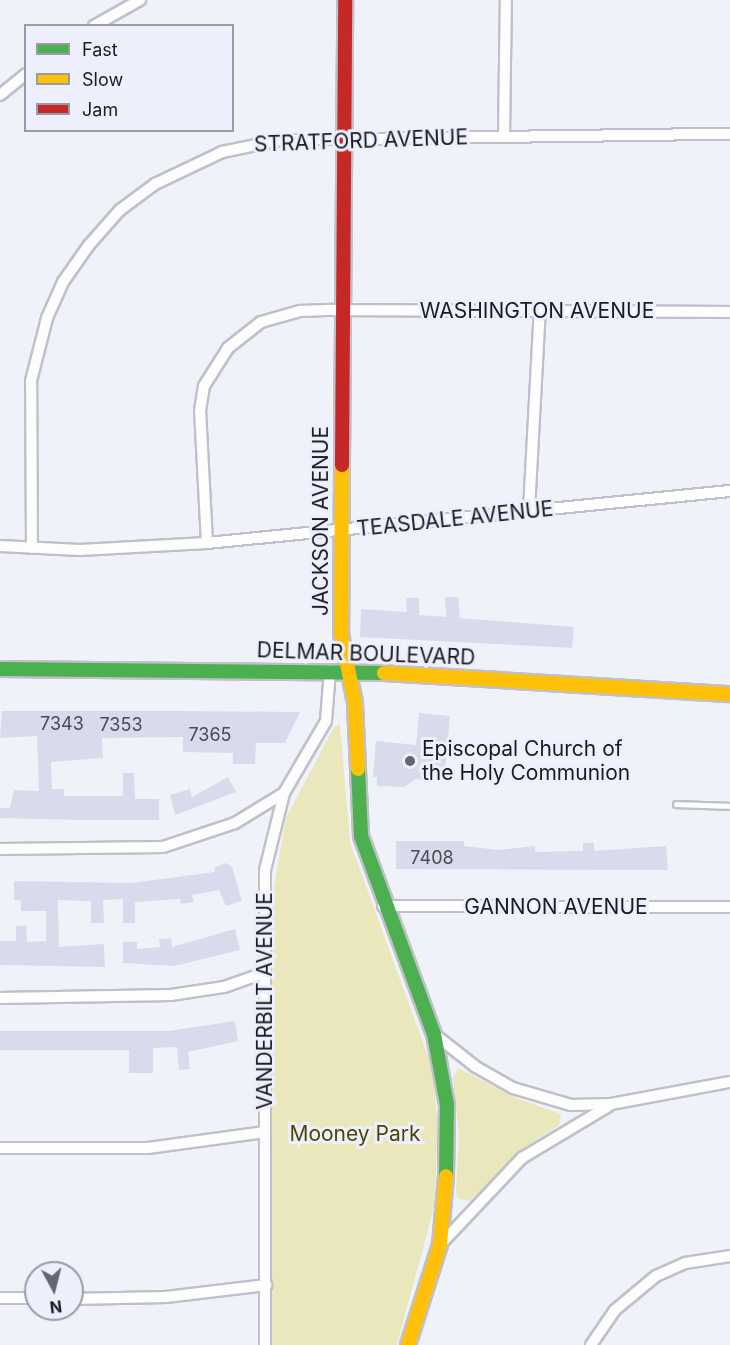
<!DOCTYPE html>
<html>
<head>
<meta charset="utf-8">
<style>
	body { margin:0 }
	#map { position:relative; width:730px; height:1345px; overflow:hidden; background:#f0f2fa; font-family:Inter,sans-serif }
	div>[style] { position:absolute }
	.green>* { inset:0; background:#eae7bc }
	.building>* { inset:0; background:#d8dbeb }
	.roads { filter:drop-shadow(2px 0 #c0c1c8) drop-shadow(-2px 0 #c0c1c8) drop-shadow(0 2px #c0c1c8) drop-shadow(0 -2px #c0c1c8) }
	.lane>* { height:5px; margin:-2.5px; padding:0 2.5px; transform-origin:2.5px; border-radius:2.5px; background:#fdfdfe }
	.street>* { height:10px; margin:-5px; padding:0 5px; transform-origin:5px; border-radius:5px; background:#fdfdfe }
	.fast>* { height:14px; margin:-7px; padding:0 7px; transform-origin:7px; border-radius:7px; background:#4caf50 }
	.slow>* { height:14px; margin:-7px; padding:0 7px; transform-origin:7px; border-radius:7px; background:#ffc107 }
	.jam>* { height:14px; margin:-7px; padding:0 7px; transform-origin:7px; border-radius:7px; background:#c62828 }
	.dots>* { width:16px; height:16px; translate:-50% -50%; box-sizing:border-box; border:3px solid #edeffd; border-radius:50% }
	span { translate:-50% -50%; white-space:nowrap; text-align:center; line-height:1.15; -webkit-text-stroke:6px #edeffd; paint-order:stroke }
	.number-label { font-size:18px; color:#4a4c54 }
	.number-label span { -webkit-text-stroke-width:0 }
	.street-label { font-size:21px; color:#1b1c22 }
	.poi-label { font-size:21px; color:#1b1c22 }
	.left { translate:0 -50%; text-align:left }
	.park-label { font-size:21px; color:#4e4800 }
	.legend { position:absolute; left:24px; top:24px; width:210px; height:108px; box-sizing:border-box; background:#edeffd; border:2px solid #999ba5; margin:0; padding:8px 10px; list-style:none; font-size:18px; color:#1b1c22 }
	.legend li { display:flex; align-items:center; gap:12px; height:30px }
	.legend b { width:30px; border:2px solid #999ba5 }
	.north { position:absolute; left:24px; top:1261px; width:60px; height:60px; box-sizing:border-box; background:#edeffd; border:2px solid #999ba5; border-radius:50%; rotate:173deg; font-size:16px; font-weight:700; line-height:24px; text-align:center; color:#1b1c22 }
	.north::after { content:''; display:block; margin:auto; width:21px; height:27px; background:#66676e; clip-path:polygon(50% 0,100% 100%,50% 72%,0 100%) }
</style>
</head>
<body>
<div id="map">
	<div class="green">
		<i style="clip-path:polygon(340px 724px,350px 842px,433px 1070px,438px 1131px,434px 1207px,397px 1345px,271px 1345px,271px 903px,286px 818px,334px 727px)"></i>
		<i style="clip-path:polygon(458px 1068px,516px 1098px,561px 1114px,559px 1125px,528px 1145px,469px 1201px,457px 1198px,456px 1191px,459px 1135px,453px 1077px)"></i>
	</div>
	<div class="building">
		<i style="clip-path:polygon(445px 597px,458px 597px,460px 618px,574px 627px,572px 648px,360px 637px,361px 609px,407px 612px,406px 598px,419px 598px,419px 615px,446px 617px)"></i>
		<i style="clip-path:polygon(2px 711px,178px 711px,300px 712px,285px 743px,256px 743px,255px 764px,233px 764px,233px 753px,183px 752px,183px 737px,102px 738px,103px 758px,51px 762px,52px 789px,64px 789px,64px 796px,123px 796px,123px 773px,134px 773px,135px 799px,159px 799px,159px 820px,79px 820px,0 818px,0 808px,10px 808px,14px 790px,39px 791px,37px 736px,0 738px)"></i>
		<i style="clip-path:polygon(419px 713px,450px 716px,444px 782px,416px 779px,404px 787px,377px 786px,377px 777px,373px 777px,376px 741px,416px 745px)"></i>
		<i style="clip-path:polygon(228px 777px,236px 792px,175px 815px,170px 795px,190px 789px,192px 797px)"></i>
		<i style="clip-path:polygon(396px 841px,464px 841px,464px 846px,499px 850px,535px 846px,535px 852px,583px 851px,583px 843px,594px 843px,594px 851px,666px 846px,668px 870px,396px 869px)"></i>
		<i style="clip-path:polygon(226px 863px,232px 867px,242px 901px,226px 906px,219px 890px,192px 895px,194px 902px,181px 904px,180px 899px,135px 902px,135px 923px,123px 923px,123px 899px,103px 900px,104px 923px,91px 923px,91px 901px,58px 900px,59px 947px,104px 944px,105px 967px,0 965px,0 941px,16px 941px,16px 926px,26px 925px,27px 942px,46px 941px,46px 911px,21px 911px,21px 900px,14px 900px,14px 881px,131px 883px,215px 872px,214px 868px)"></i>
		<i style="clip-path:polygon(235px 929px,240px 950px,174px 966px,123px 963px,123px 942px,137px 942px,137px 949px,160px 947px,159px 939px,171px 938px,172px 947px)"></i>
		<i style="clip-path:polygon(235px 1021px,238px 1041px,188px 1052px,190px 1069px,179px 1070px,177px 1047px,153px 1048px,153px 1073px,129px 1073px,129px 1050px,0 1050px,0 1031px,168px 1031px)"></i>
	</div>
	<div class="roads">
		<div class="lane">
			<i style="left:676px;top:804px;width:54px;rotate:2.1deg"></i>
		</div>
		<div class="street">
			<i style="left:94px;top:26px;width:53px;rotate:-29.5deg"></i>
			<i style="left:0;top:95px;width:33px;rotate:-39deg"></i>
			<i style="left:504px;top:135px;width:135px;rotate:-89.2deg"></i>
			<i style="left:529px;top:510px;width:200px;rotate:-86.9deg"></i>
			<i style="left:207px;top:543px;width:132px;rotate:-93deg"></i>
			<i style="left:200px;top:411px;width:25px;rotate:-81deg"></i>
			<i style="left:204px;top:386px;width:45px;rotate:-57.7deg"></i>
			<i style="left:228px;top:348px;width:42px;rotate:-38.2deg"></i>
			<i style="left:261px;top:322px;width:41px;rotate:-15.8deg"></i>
			<i style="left:300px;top:311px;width:33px;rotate:-2deg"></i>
			<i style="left:333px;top:310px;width:397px;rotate:0.3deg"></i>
			<i style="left:0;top:546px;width:80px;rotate:2.9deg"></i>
			<i style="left:80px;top:550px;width:127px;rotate:-3.2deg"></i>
			<i style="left:207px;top:543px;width:526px;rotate:-5.68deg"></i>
			<i style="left:32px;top:548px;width:167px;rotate:-90.3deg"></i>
			<i style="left:31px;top:381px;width:65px;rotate:-75.7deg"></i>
			<i style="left:47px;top:318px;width:39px;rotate:-66deg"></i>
			<i style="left:63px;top:282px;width:45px;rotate:-54.9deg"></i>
			<i style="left:89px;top:245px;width:47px;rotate:-48.5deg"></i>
			<i style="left:120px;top:210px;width:44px;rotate:-36.6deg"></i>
			<i style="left:155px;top:184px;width:74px;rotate:-25.5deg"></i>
			<i style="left:222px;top:152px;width:59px;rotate:-11.7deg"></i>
			<i style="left:280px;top:140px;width:450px;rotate:-0.8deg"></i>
			<i style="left:0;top:849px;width:163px;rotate:-0.7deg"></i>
			<i style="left:163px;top:847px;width:76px;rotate:-18.4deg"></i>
			<i style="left:235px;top:823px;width:57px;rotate:-31.5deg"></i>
			<i style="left:383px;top:906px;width:347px;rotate:0.2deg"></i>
			<i style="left:0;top:998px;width:171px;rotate:-1deg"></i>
			<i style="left:171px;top:995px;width:54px;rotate:-8.6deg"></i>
			<i style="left:224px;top:987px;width:42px;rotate:-19.3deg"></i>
			<i style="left:434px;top:1034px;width:53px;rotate:38.2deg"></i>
			<i style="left:476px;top:1067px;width:43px;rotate:29.6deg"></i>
			<i style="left:513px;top:1088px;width:60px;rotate:16.3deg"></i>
			<i style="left:571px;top:1105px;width:40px;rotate:-1.4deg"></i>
			<i style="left:611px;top:1104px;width:121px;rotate:-10.5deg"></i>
			<i style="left:0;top:1148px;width:148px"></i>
			<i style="left:148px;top:1148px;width:118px;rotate:-7.8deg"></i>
			<i style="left:440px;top:1245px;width:120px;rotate:-46.7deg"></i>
			<i style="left:522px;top:1158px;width:101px;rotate:-30.9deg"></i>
			<i style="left:0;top:1298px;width:36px"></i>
			<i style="left:72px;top:1299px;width:94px;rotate:-1.2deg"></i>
			<i style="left:166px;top:1297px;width:101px;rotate:-6.8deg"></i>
			<i style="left:265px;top:1345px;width:475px;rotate:-90deg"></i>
			<i style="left:265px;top:870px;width:79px;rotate:-76.1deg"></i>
			<i style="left:284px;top:793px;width:83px;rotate:-59.7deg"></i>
			<i style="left:326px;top:721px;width:51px;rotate:-85.5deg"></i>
			<i style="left:591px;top:1345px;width:42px;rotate:-55.6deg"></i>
			<i style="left:615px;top:1310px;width:53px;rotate:-39.7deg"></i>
			<i style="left:656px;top:1276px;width:32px;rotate:-24deg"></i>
			<i style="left:685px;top:1263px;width:46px;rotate:-8.8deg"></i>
		</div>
		<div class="fast">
			<i style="left:0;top:669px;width:384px;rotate:0.6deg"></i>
			<i style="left:358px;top:769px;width:67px;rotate:87.4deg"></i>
			<i style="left:361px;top:836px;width:211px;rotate:69.8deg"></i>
			<i style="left:434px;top:1034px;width:72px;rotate:79.6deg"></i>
			<i style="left:447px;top:1105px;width:71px;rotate:90.8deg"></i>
		</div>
		<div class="slow">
			<i style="left:342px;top:465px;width:169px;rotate:90.3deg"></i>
			<i style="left:341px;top:634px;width:70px;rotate:78.5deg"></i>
			<i style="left:355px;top:703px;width:66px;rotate:87.4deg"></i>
			<i style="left:384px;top:673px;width:347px;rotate:3.5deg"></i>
			<i style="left:408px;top:1345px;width:105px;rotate:-72.3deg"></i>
			<i style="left:440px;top:1245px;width:69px;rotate:-85deg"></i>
		</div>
		<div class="jam">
			<i style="left:342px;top:465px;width:465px;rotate:-89.6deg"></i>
		</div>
	</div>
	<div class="dots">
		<i style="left:410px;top:761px;background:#66676e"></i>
	</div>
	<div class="number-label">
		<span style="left:62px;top:724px">7343</span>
		<span style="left:121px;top:725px">7353</span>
		<span style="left:210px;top:735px">7365</span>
		<span style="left:432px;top:858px">7408</span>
	</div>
	<div class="street-label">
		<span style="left:361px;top:141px;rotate:-2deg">STRATFORD AVENUE</span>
		<span style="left:537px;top:311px">WASHINGTON AVENUE</span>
		<span style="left:455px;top:519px;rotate:-6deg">TEASDALE AVENUE</span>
		<span style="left:321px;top:521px;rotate:-90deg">JACKSON AVENUE</span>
		<span style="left:366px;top:654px;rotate:2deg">DELMAR BOULEVARD</span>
		<span style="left:556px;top:907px">GANNON AVENUE</span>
		<span style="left:265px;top:1001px;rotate:-90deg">VANDERBILT AVENUE</span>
	</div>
	<div class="poi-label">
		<span class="left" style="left:422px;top:761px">Episcopal Church of<br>the Holy Communion</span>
	</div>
	<div class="park-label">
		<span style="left:355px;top:1134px">Mooney Park</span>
	</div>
	<ul class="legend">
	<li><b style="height:8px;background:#4caf50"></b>Fast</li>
	<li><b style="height:8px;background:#ffc107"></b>Slow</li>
	<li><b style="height:8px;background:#c62828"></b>Jam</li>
	</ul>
	<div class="north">N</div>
</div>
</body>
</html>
